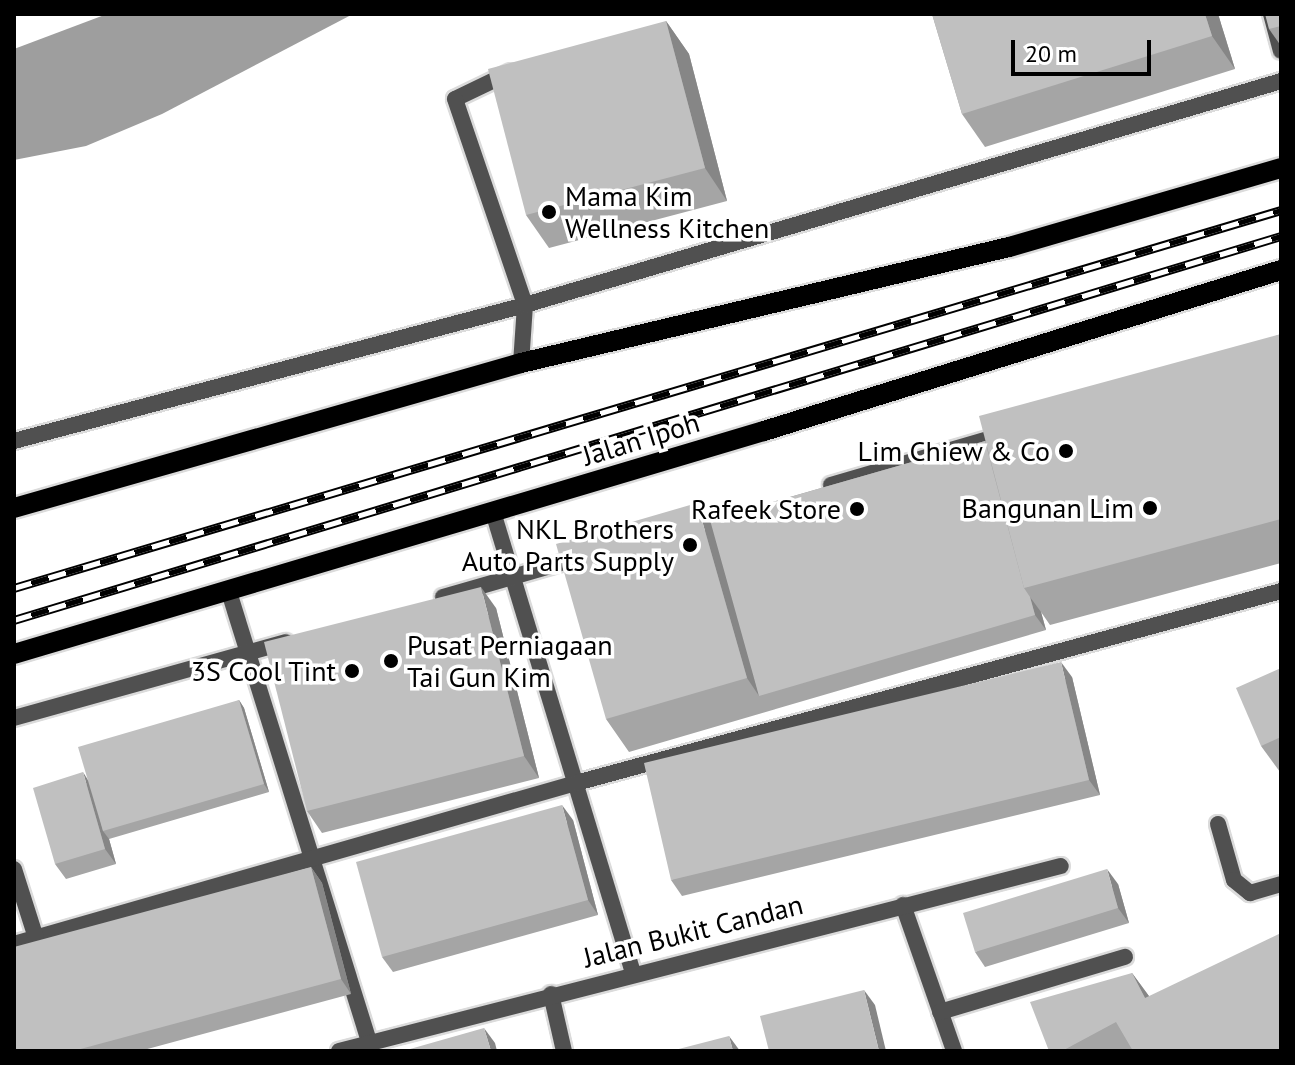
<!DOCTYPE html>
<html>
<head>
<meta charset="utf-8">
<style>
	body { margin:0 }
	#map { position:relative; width:1295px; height:1065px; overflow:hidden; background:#fff; font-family:"PT Sans",sans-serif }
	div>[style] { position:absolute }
	.water>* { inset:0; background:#9e9e9e }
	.roads { filter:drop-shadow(2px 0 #dbdbdb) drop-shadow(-2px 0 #dbdbdb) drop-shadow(0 2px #dbdbdb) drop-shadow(0 -2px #dbdbdb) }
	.lane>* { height:16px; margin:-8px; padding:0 8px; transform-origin:8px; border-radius:8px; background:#505050 }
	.street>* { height:16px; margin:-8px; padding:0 8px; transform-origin:8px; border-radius:8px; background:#505050 }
	.primary>* { height:20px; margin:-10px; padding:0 10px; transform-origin:10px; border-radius:10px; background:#000 }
	.rail>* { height:9px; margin-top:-4.5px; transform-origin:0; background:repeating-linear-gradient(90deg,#fff 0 18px,#000 0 36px); box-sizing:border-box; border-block:2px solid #000 }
	.wall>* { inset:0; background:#a5a5a5 }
	.shaded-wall>* { inset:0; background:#868686 }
	.building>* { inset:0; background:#c0c0c0 }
	.dots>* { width:22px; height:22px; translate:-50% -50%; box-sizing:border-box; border:4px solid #fff; border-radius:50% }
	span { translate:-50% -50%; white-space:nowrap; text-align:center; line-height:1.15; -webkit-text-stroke:7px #fff; paint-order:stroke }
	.poi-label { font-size:28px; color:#000 }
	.left { translate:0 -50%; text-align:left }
	.right { translate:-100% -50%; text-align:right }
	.street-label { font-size:28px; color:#000 }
	.frame { position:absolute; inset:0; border:16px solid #000; pointer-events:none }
	.scale { position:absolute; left:1011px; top:40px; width:140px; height:36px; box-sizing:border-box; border:4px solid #000; border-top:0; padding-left:10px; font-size:24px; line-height:28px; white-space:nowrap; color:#000; -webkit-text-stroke:6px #fff; paint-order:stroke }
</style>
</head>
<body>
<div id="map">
	<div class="water">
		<i style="clip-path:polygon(107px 14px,353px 14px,162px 114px,86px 146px,14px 160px,14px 49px)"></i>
	</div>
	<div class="roads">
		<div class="lane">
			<i style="left:1271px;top:14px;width:38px;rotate:75deg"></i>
			<i style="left:511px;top:72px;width:62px;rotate:154.3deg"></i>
			<i style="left:455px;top:99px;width:218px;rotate:71.2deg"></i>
			<i style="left:525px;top:305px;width:58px;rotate:93.9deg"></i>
			<i style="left:14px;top:441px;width:529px;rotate:-14.9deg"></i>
			<i style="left:525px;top:305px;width:788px;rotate:-16.5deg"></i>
			<i style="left:493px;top:512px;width:481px;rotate:73.1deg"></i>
			<i style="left:229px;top:592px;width:470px;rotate:72.7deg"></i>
			<i style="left:1218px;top:824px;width:58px;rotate:74.1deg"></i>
			<i style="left:1234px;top:880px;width:21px;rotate:39deg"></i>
			<i style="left:1250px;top:893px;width:32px;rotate:-16deg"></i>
			<i style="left:14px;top:944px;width:585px;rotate:-15.99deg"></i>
			<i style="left:576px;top:783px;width:731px;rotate:-15.23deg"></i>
		</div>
		<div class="street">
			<i style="left:831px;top:485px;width:181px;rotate:-16.3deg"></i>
			<i style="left:443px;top:597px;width:145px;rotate:-16.1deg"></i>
			<i style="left:14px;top:718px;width:282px;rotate:-15.6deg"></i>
			<i style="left:14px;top:869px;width:72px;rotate:72.3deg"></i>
			<i style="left:903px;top:905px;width:155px;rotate:70.7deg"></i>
			<i style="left:551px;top:994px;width:58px;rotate:77.2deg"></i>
			<i style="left:940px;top:1012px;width:193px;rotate:-16.6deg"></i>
			<i style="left:339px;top:1051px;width:745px;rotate:-14.37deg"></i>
		</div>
		<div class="primary">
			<i style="left:14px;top:508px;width:527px;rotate:-15.96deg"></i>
			<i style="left:521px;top:363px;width:502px;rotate:-13.37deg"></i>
			<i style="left:1009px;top:247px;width:283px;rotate:-16.2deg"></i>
			<i style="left:14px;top:654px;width:782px;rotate:-16.56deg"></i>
			<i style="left:764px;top:431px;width:541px;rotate:-17.3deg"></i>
		</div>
	</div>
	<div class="rail">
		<i style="left:14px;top:588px;width:1322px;rotate:-16.61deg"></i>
		<i style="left:14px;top:620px;width:1324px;rotate:-16.86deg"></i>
	</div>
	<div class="wall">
		<i style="clip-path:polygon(932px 14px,1218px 14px,1235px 69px,985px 147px,962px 114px)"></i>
		<i style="clip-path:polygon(1281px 14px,1281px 46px,1269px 29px)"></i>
		<i style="clip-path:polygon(666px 21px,689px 54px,727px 201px,549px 248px,526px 215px)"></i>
		<i style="clip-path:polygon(1281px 334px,1281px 563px,1050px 625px,1041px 612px,1046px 630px,629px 752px,606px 719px,710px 520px,985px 441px)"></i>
		<i style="clip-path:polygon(496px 608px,539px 778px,322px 833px,307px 811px)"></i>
		<i style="clip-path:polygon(1281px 668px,1281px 771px,1280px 772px,1261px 746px)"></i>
		<i style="clip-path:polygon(1072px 677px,1100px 795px,682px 896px,671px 880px)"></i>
		<i style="clip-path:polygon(239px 700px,244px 708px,269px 792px,109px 839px,116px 864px,66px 879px,55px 864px,88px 780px)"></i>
		<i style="clip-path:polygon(573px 820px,598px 915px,393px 972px,382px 957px)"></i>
		<i style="clip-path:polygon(311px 867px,322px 883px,351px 994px,140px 1051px,14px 1051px)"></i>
		<i style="clip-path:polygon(1118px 884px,1129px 923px,985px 967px,975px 952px)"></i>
		<i style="clip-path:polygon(1132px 973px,1149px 996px,1132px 1050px,1129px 1051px,1049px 1051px)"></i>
	</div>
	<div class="shaded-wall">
		<i style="clip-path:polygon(1205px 14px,1218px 14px,1235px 69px,1212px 36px)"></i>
		<i style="clip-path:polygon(666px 21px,689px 54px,727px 201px,705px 168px)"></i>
		<i style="clip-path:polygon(697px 503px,720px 535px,759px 696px,747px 678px)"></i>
		<i style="clip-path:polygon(481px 587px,496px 608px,539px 778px,524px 756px)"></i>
		<i style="clip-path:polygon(1030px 597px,1041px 612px,1046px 630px,1035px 615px)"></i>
		<i style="clip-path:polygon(1061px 662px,1072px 677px,1100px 795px,1089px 780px)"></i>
		<i style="clip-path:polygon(239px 700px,244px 708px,269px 792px,264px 784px)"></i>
		<i style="clip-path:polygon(83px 772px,93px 788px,103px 831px,109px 839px,116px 864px,105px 849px)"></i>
		<i style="clip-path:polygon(562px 805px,573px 820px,598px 915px,588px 900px)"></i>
		<i style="clip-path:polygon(311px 867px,322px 883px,351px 994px,341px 979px)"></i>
		<i style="clip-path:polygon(1107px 869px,1118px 884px,1129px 923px,1118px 908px)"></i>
		<i style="clip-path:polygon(1132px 973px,1151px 999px,1145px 998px)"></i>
		<i style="clip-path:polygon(864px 990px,875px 1005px,886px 1051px,879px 1051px)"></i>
		<i style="clip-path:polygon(484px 1028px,495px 1043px,497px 1051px,491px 1051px)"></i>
		<i style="clip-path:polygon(729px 1036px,740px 1051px,733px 1051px)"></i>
	</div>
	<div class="building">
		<i style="clip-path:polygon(932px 14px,1205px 14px,1212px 36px,962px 114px)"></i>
		<i style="clip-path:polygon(1265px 14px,1281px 14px,1281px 26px,1269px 29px)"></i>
		<i style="clip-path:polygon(666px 21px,705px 168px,526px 215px,488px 69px)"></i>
		<i style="clip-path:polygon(1281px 334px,1281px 519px,1024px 588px,979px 416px)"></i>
		<i style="clip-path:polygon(985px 441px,1024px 588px,1030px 597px,1035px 615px,759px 696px,710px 520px)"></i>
		<i style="clip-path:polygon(697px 503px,747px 678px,606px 719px,556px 544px)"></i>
		<i style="clip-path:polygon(481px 587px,524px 756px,307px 811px,264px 642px)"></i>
		<i style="clip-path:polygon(1061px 662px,1089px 780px,671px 880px,644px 763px)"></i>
		<i style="clip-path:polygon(1281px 668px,1281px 737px,1261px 746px,1236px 688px)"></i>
		<i style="clip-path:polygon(239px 700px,264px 784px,103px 831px,78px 747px)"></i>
		<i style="clip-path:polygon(83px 772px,105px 849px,55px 864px,33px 788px)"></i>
		<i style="clip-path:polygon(562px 805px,588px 900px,382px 957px,356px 862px)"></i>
		<i style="clip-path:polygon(311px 867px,341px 979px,73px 1051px,14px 1051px,14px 947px)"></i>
		<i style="clip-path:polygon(1107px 869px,1118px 908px,975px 952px,963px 913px)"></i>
		<i style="clip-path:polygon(1281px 933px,1281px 1051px,1133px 1051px,1116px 1022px,1062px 1051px,1049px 1051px,1030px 1002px,1132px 973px,1145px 998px)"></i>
		<i style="clip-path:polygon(864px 990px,879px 1051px,769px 1051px,760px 1016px)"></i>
		<i style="clip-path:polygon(484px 1028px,491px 1051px,403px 1051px)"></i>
		<i style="clip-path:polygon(729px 1036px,733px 1051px,671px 1051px)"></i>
	</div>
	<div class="dots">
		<i style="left:549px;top:212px;background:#000"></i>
		<i style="left:1066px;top:451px;background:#000"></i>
		<i style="left:1150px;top:508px;background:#000"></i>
		<i style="left:857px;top:509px;background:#000"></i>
		<i style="left:690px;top:545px;background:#000"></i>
		<i style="left:391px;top:661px;background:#000"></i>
		<i style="left:352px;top:671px;background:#000"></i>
	</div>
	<div class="poi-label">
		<span class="left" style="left:565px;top:212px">Mama Kim<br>Wellness Kitchen</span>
		<span class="right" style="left:1050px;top:451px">Lim Chiew &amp; Co</span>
		<span class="right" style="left:1134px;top:508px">Bangunan Lim</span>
		<span class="right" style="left:841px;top:509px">Rafeek Store</span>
		<span class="right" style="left:674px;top:545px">NKL Brothers<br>Auto Parts Supply</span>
		<span class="left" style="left:407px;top:661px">Pusat Perniagaan<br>Tai Gun Kim</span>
		<span class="right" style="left:336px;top:671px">3S Cool Tint</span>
	</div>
	<div class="street-label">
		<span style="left:641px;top:439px;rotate:-17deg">Jalan Ipoh</span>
		<span style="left:693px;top:931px;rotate:-14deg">Jalan Bukit Candan</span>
	</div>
	<div class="frame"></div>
	<div class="scale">20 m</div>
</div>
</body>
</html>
